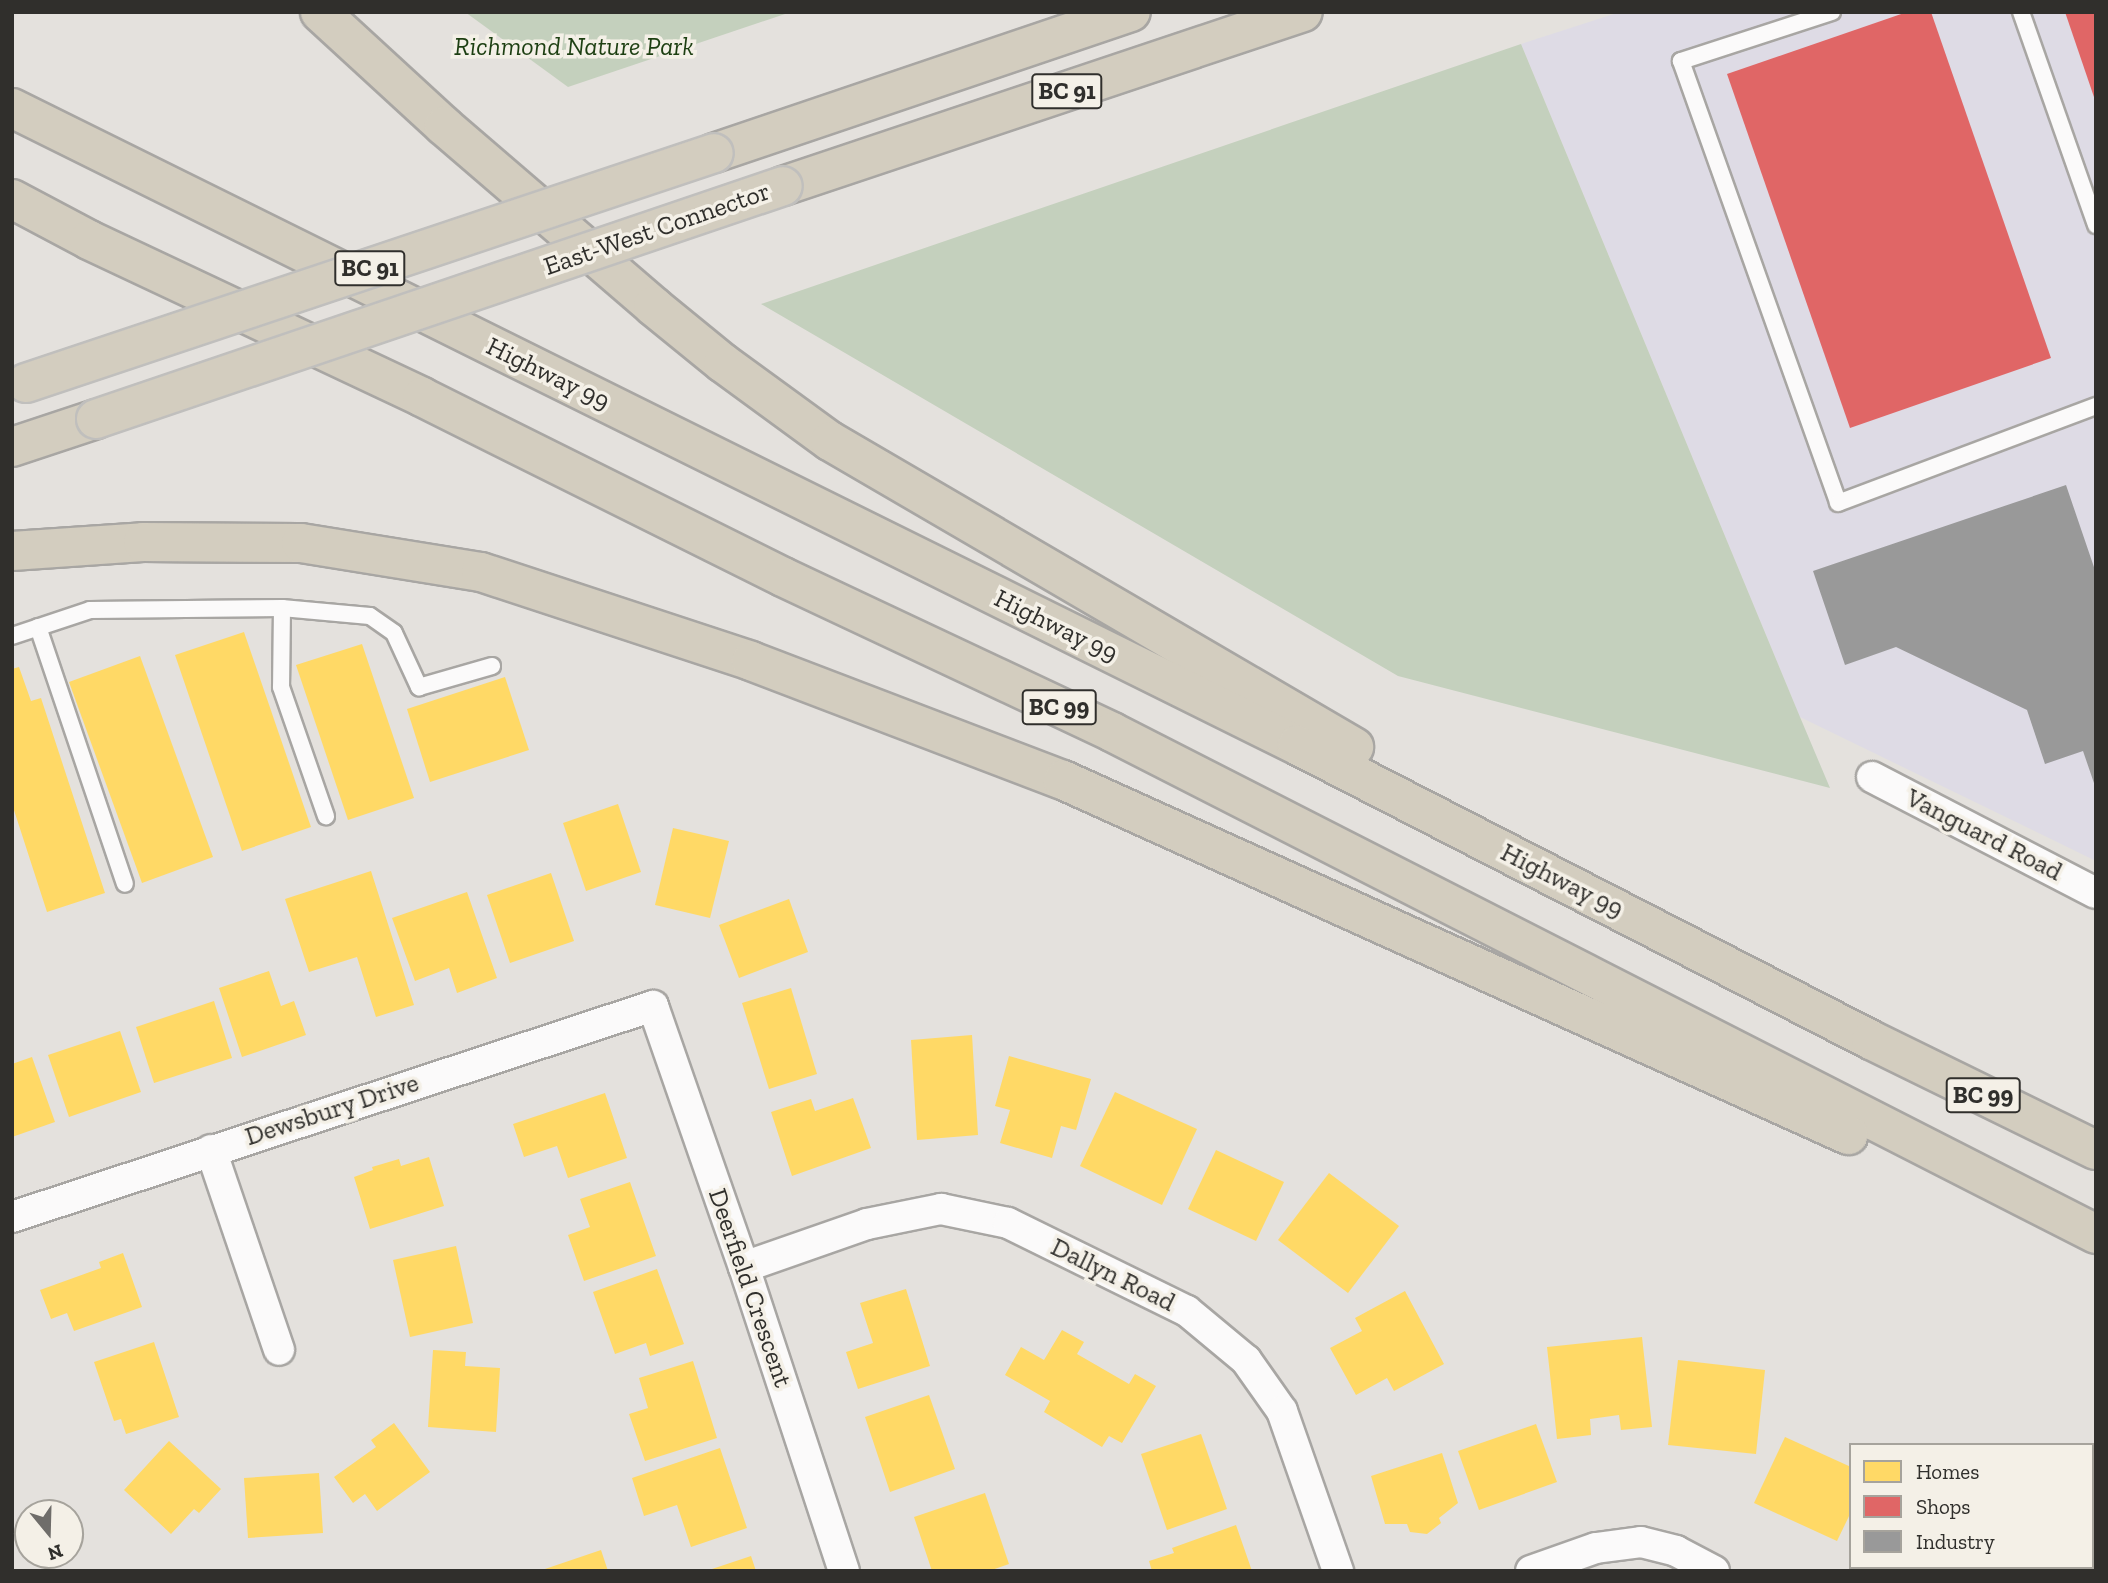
<!DOCTYPE html>
<html>
<head>
<meta charset="utf-8">
<style>
	body { margin:0 }
	#map { position:relative; width:2108px; height:1583px; overflow:hidden; background:#e4e1dd; font-family:"Zilla Slab",serif }
	div>[style] { position:absolute }
	.industrial>* { inset:0; background:#dedbe5 }
	.green>* { inset:0; background:#c4d0bd }
	.homes>* { inset:0; background:#ffd966 }
	.shops>* { inset:0; background:#e06666 }
	.industry>* { inset:0; background:#999 }
	.roads { filter:drop-shadow(2px 0 #a8a6a3) drop-shadow(-2px 0 #a8a6a3) drop-shadow(0 2px #a8a6a3) drop-shadow(0 -2px #a8a6a3) }
	.service>* { height:16px; margin:-8px; padding:0 8px; transform-origin:8px; border-radius:8px; background:#fbfafa }
	.minor>* { height:30px; margin:-15px; padding:0 15px; transform-origin:15px; border-radius:15px; background:#fbfafa }
	.motorway>* { height:38px; margin:-19px; padding:0 19px; transform-origin:19px; border-radius:19px; background:#d3cdbf }
	.bridges { filter:drop-shadow(2px 0 #c0bfbd) drop-shadow(-2px 0 #c0bfbd) drop-shadow(0 2px #c0bfbd) drop-shadow(0 -2px #c0bfbd) }
	.motorway-bridge>* { height:38px; margin:-19px; padding:0 19px; transform-origin:19px; border-radius:19px; background:#d3cdbf }
	span { translate:-50% -50%; white-space:nowrap; text-align:center; line-height:1.15; -webkit-text-stroke:7px #f4f0e7; paint-order:stroke }
	.shield-label span { padding:2px 5px; background:#f4f0e7; border:2px solid; border-radius:5px; -webkit-text-stroke-width:0 }
	.shield-label { font-size:24px; color:#302f2c; font-weight:700 }
	.park-label { font-size:26px; color:#1d3f12; font-style:italic }
	.street-label { font-size:26px; color:#302f2c }
	.frame { position:absolute; inset:0; border:14px solid #302f2c; pointer-events:none }
	.legend { position:absolute; left:1849px; top:1443px; width:245px; height:126px; box-sizing:border-box; background:#f4f0e7; border:2px solid #a6a39c; margin:0; padding:9px 12px; list-style:none; font-size:21px; color:#302f2c }
	.legend li { display:flex; align-items:center; gap:14px; height:35px }
	.legend b { width:35px; border:2px solid #a6a39c }
	.north { position:absolute; left:14px; top:1499px; width:70px; height:70px; box-sizing:border-box; background:#f4f0e7; border:2px solid #a6a39c; border-radius:50%; rotate:161deg; font-size:19px; font-weight:700; line-height:28px; text-align:center; color:#302f2c }
	.north::after { content:''; display:block; margin:auto; width:24px; height:32px; background:#6f6d6a; clip-path:polygon(50% 0,100% 100%,50% 72%,0 100%) }
</style>
</head>
<body>
<div id="map">
	<div class="industrial">
		<i style="clip-path:polygon(1620px 12px,2096px 12px,2096px 861px,1800px 717px,1521px 44px)"></i>
	</div>
	<div class="green">
		<i style="clip-path:polygon(465px 12px,791px 12px,568px 87px)"></i>
		<i style="clip-path:polygon(1521px 44px,1800px 717px,1830px 788px,1398px 676px,761px 304px)"></i>
	</div>
	<div class="homes">
		<i style="clip-path:polygon(244px 632px,311px 827px,242px 851px,175px 655px)"></i>
		<i style="clip-path:polygon(362px 644px,414px 798px,348px 820px,296px 665px)"></i>
		<i style="clip-path:polygon(140px 656px,213px 857px,142px 883px,69px 682px)"></i>
		<i style="clip-path:polygon(19px 667px,31px 701px,41px 698px,105px 893px,47px 912px,12px 804px,12px 669px)"></i>
		<i style="clip-path:polygon(505px 677px,529px 750px,430px 782px,407px 709px)"></i>
		<i style="clip-path:polygon(618px 804px,641px 872px,586px 891px,563px 823px)"></i>
		<i style="clip-path:polygon(673px 828px,729px 841px,710px 918px,655px 905px)"></i>
		<i style="clip-path:polygon(371px 871px,414px 1005px,376px 1017px,357px 957px,309px 972px,285px 899px)"></i>
		<i style="clip-path:polygon(551px 873px,574px 941px,510px 963px,487px 895px)"></i>
		<i style="clip-path:polygon(467px 892px,497px 978px,457px 993px,449px 968px,415px 981px,392px 918px)"></i>
		<i style="clip-path:polygon(789px 899px,808px 952px,739px 978px,719px 925px)"></i>
		<i style="clip-path:polygon(269px 971px,281px 1006px,294px 1001px,306px 1035px,242px 1057px,219px 988px)"></i>
		<i style="clip-path:polygon(791px 988px,817px 1074px,769px 1089px,742px 1003px)"></i>
		<i style="clip-path:polygon(214px 1001px,232px 1058px,154px 1083px,136px 1027px)"></i>
		<i style="clip-path:polygon(120px 1031px,141px 1092px,69px 1117px,48px 1055px)"></i>
		<i style="clip-path:polygon(972px 1035px,978px 1135px,917px 1140px,911px 1040px)"></i>
		<i style="clip-path:polygon(1009px 1056px,1091px 1079px,1076px 1130px,1061px 1126px,1052px 1158px,1000px 1143px,1010px 1110px,995px 1106px)"></i>
		<i style="clip-path:polygon(32px 1057px,55px 1122px,12px 1137px,12px 1064px)"></i>
		<i style="clip-path:polygon(1115px 1092px,1197px 1129px,1162px 1205px,1080px 1166px)"></i>
		<i style="clip-path:polygon(605px 1093px,627px 1158px,568px 1178px,557px 1146px,524px 1157px,513px 1124px)"></i>
		<i style="clip-path:polygon(853px 1098px,871px 1148px,792px 1176px,771px 1112px,811px 1099px,815px 1111px)"></i>
		<i style="clip-path:polygon(1216px 1150px,1284px 1182px,1256px 1241px,1188px 1209px)"></i>
		<i style="clip-path:polygon(429px 1157px,444px 1206px,370px 1229px,354px 1177px,373px 1170px,372px 1167px,399px 1159px,401px 1166px)"></i>
		<i style="clip-path:polygon(1329px 1173px,1399px 1226px,1348px 1293px,1278px 1240px)"></i>
		<i style="clip-path:polygon(630px 1182px,656px 1256px,584px 1281px,568px 1235px,590px 1227px,580px 1199px)"></i>
		<i style="clip-path:polygon(456px 1246px,473px 1323px,410px 1337px,393px 1260px)"></i>
		<i style="clip-path:polygon(123px 1253px,142px 1307px,74px 1331px,67px 1313px,51px 1319px,40px 1290px,101px 1268px,99px 1262px)"></i>
		<i style="clip-path:polygon(657px 1269px,684px 1344px,650px 1356px,646px 1343px,615px 1354px,593px 1292px)"></i>
		<i style="clip-path:polygon(906px 1289px,930px 1366px,858px 1389px,846px 1352px,873px 1343px,860px 1303px)"></i>
		<i style="clip-path:polygon(1405px 1291px,1444px 1364px,1394px 1391px,1387px 1378px,1356px 1395px,1330px 1348px,1362px 1331px,1355px 1318px)"></i>
		<i style="clip-path:polygon(1062px 1330px,1084px 1342px,1077px 1354px,1129px 1384px,1135px 1374px,1156px 1386px,1122px 1443px,1109px 1436px,1102px 1447px,1044px 1412px,1050px 1401px,1005px 1375px,1021px 1347px,1044px 1360px)"></i>
		<i style="clip-path:polygon(1642px 1337px,1652px 1427px,1621px 1430px,1619px 1415px,1590px 1419px,1591px 1435px,1557px 1439px,1547px 1347px)"></i>
		<i style="clip-path:polygon(154px 1342px,179px 1417px,126px 1434px,121px 1419px,114px 1421px,94px 1362px)"></i>
		<i style="clip-path:polygon(433px 1350px,466px 1352px,465px 1366px,500px 1368px,496px 1432px,428px 1427px)"></i>
		<i style="clip-path:polygon(1678px 1360px,1765px 1370px,1756px 1454px,1668px 1445px)"></i>
		<i style="clip-path:polygon(693px 1361px,717px 1438px,645px 1461px,629px 1414px,648px 1408px,639px 1378px)"></i>
		<i style="clip-path:polygon(929px 1395px,955px 1469px,890px 1492px,865px 1417px)"></i>
		<i style="clip-path:polygon(394px 1423px,430px 1472px,377px 1511px,365px 1494px,353px 1503px,334px 1477px,376px 1447px,371px 1440px)"></i>
		<i style="clip-path:polygon(1536px 1424px,1557px 1482px,1479px 1510px,1458px 1451px)"></i>
		<i style="clip-path:polygon(1201px 1434px,1227px 1509px,1167px 1530px,1141px 1454px)"></i>
		<i style="clip-path:polygon(1785px 1437px,1851px 1467px,1851px 1512px,1837px 1541px,1754px 1503px)"></i>
		<i style="clip-path:polygon(169px 1441px,221px 1489px,199px 1513px,194px 1509px,171px 1534px,124px 1490px)"></i>
		<i style="clip-path:polygon(720px 1448px,747px 1528px,691px 1547px,677px 1505px,644px 1516px,632px 1478px)"></i>
		<i style="clip-path:polygon(1442px 1453px,1458px 1503px,1439px 1518px,1441px 1523px,1427px 1534px,1410px 1532px,1407px 1524px,1385px 1524px,1371px 1476px)"></i>
		<i style="clip-path:polygon(319px 1473px,323px 1533px,248px 1538px,244px 1478px)"></i>
		<i style="clip-path:polygon(985px 1493px,1009px 1564px,989px 1571px,932px 1571px,914px 1517px)"></i>
		<i style="clip-path:polygon(1236px 1525px,1252px 1571px,1152px 1571px,1149px 1561px,1174px 1553px,1172px 1548px)"></i>
		<i style="clip-path:polygon(601px 1550px,608px 1571px,542px 1571px,542px 1570px)"></i>
		<i style="clip-path:polygon(2092px 1554px,2096px 1568px,2092px 1571px,1992px 1571px,1997px 1567px,2092px 1567px)"></i>
		<i style="clip-path:polygon(751px 1556px,756px 1571px,709px 1571px,709px 1570px)"></i>
		<i style="clip-path:polygon(1881px 1567px,1963px 1567px,1960px 1571px,1879px 1571px)"></i>
	</div>
	<div class="shops">
		<i style="clip-path:polygon(1907px 12px,1931px 12px,2051px 358px,1850px 428px,1727px 74px)"></i>
		<i style="clip-path:polygon(2065px 12px,2096px 12px,2096px 100px,2095px 100px)"></i>
	</div>
	<div class="industry">
		<i style="clip-path:polygon(2066px 485px,2096px 573px,2095px 786px,2083px 751px,2045px 764px,2027px 710px,1896px 647px,1845px 665px,1813px 571px)"></i>
	</div>
	<div class="roads">
		<div class="service">
			<i style="left:1832px;top:12px;width:159px;rotate:162deg"></i>
			<i style="left:1681px;top:61px;width:469px;rotate:70.4deg"></i>
			<i style="left:1838px;top:503px;width:276px;rotate:-20.6deg"></i>
			<i style="left:2021px;top:12px;width:226px;rotate:70.6deg"></i>
			<i style="left:282px;top:608px;width:79px;rotate:90.7deg"></i>
			<i style="left:281px;top:687px;width:137px;rotate:70.8deg"></i>
			<i style="left:38px;top:627px;width:271px;rotate:71.3deg"></i>
			<i style="left:12px;top:636px;width:82px;rotate:-18.4deg"></i>
			<i style="left:90px;top:610px;width:192px;rotate:-0.6deg"></i>
			<i style="left:282px;top:608px;width:88px;rotate:5.2deg"></i>
			<i style="left:370px;top:616px;width:29px;rotate:35deg"></i>
			<i style="left:394px;top:633px;width:60px;rotate:65.2deg"></i>
			<i style="left:419px;top:687px;width:76px;rotate:-16deg"></i>
		</div>
		<div class="minor">
			<i style="left:1872px;top:777px;width:252px;rotate:27.4deg"></i>
			<i style="left:211px;top:1150px;width:211px;rotate:71.2deg"></i>
			<i style="left:12px;top:1217px;width:675px;rotate:-18.22deg"></i>
			<i style="left:653px;top:1006px;width:276px;rotate:70.8deg"></i>
			<i style="left:744px;top:1267px;width:320px;rotate:71.8deg"></i>
			<i style="left:744px;top:1267px;width:130px;rotate:-19.3deg"></i>
			<i style="left:867px;top:1224px;width:76px;rotate:-11.5deg"></i>
			<i style="left:941px;top:1209px;width:68px;rotate:11.8deg"></i>
			<i style="left:1008px;top:1223px;width:199px;rotate:26.2deg"></i>
			<i style="left:1187px;top:1311px;width:77px;rotate:39.7deg"></i>
			<i style="left:1246px;top:1360px;width:62px;rotate:54.8deg"></i>
			<i style="left:1282px;top:1411px;width:170px;rotate:70.7deg"></i>
			<i style="left:1531px;top:1571px;width:69px;rotate:-19.5deg"></i>
			<i style="left:1596px;top:1548px;width:45px;rotate:-7.6deg"></i>
			<i style="left:1641px;top:1542px;width:36px;rotate:14deg"></i>
			<i style="left:1676px;top:1551px;width:43px;rotate:27.8deg"></i>
		</div>
		<div class="motorway">
			<i style="left:320px;top:12px;width:168px;rotate:42.6deg"></i>
			<i style="left:444px;top:126px;width:276px;rotate:40.7deg"></i>
			<i style="left:653px;top:306px;width:90px;rotate:39.2deg"></i>
			<i style="left:723px;top:363px;width:132px;rotate:36.1deg"></i>
			<i style="left:830px;top:441px;width:607px;rotate:30.28deg"></i>
			<i style="left:12px;top:108px;width:1434px;rotate:26.37deg"></i>
			<i style="left:1297px;top:745px;width:645px;rotate:27.2deg"></i>
			<i style="left:1871px;top:1040px;width:250px;rotate:26.1deg"></i>
			<i style="left:714px;top:153px;width:440px;rotate:-18.7deg"></i>
			<i style="left:783px;top:186px;width:548px;rotate:-18.5deg"></i>
			<i style="left:12px;top:199px;width:87px;rotate:28deg"></i>
			<i style="left:89px;top:240px;width:368px;rotate:25.2deg"></i>
			<i style="left:422px;top:397px;width:403px;rotate:26.5deg"></i>
			<i style="left:783px;top:577px;width:364px;rotate:25.2deg"></i>
			<i style="left:1112px;top:732px;width:1105px;rotate:27.03deg"></i>
			<i style="left:12px;top:447px;width:89px;rotate:-18.4deg"></i>
			<i style="left:12px;top:551px;width:131px;rotate:-3.9deg"></i>
			<i style="left:143px;top:542px;width:158px;rotate:0.4deg"></i>
			<i style="left:301px;top:543px;width:182px;rotate:9.2deg"></i>
			<i style="left:481px;top:572px;width:284px;rotate:18.2deg"></i>
			<i style="left:751px;top:661px;width:334px;rotate:20.9deg"></i>
			<i style="left:1063px;top:780px;width:862px;rotate:24.33deg"></i>
		</div>
	</div>
	<div class="bridges">
		<div class="motorway-bridge">
			<i style="left:26px;top:383px;width:725px;rotate:-18.48deg"></i>
			<i style="left:96px;top:419px;width:725px;rotate:-18.73deg"></i>
		</div>
	</div>
	<div class="shield-label">
		<span style="left:1067px;top:91px">BC 91</span>
		<span style="left:370px;top:268px">BC 91</span>
		<span style="left:1059px;top:707px">BC 99</span>
		<span style="left:1983px;top:1095px">BC 99</span>
	</div>
	<div class="park-label">
		<span style="left:574px;top:47px">Richmond Nature Park</span>
	</div>
	<div class="street-label">
		<span style="left:657px;top:229px;rotate:-19deg">East-West Connector</span>
		<span style="left:548px;top:374px;rotate:26deg">Highway 99</span>
		<span style="left:1056px;top:626px;rotate:26deg">Highway 99</span>
		<span style="left:1984px;top:835px;rotate:27deg">Vanguard Road</span>
		<span style="left:1562px;top:881px;rotate:27deg">Highway 99</span>
		<span style="left:332px;top:1110px;rotate:-18deg">Dewsbury Drive</span>
		<span style="left:1113px;top:1275px;rotate:26deg">Dallyn Road</span>
		<span style="left:750px;top:1288px;rotate:71deg">Deerfield Crescent</span>
	</div>
	<div class="frame"></div>
	<ul class="legend">
	<li><b style="height:19px;background:#ffd966"></b>Homes</li>
	<li><b style="height:19px;background:#e06666"></b>Shops</li>
	<li><b style="height:19px;background:#999"></b>Industry</li>
	</ul>
	<div class="north">N</div>
</div>
</body>
</html>
